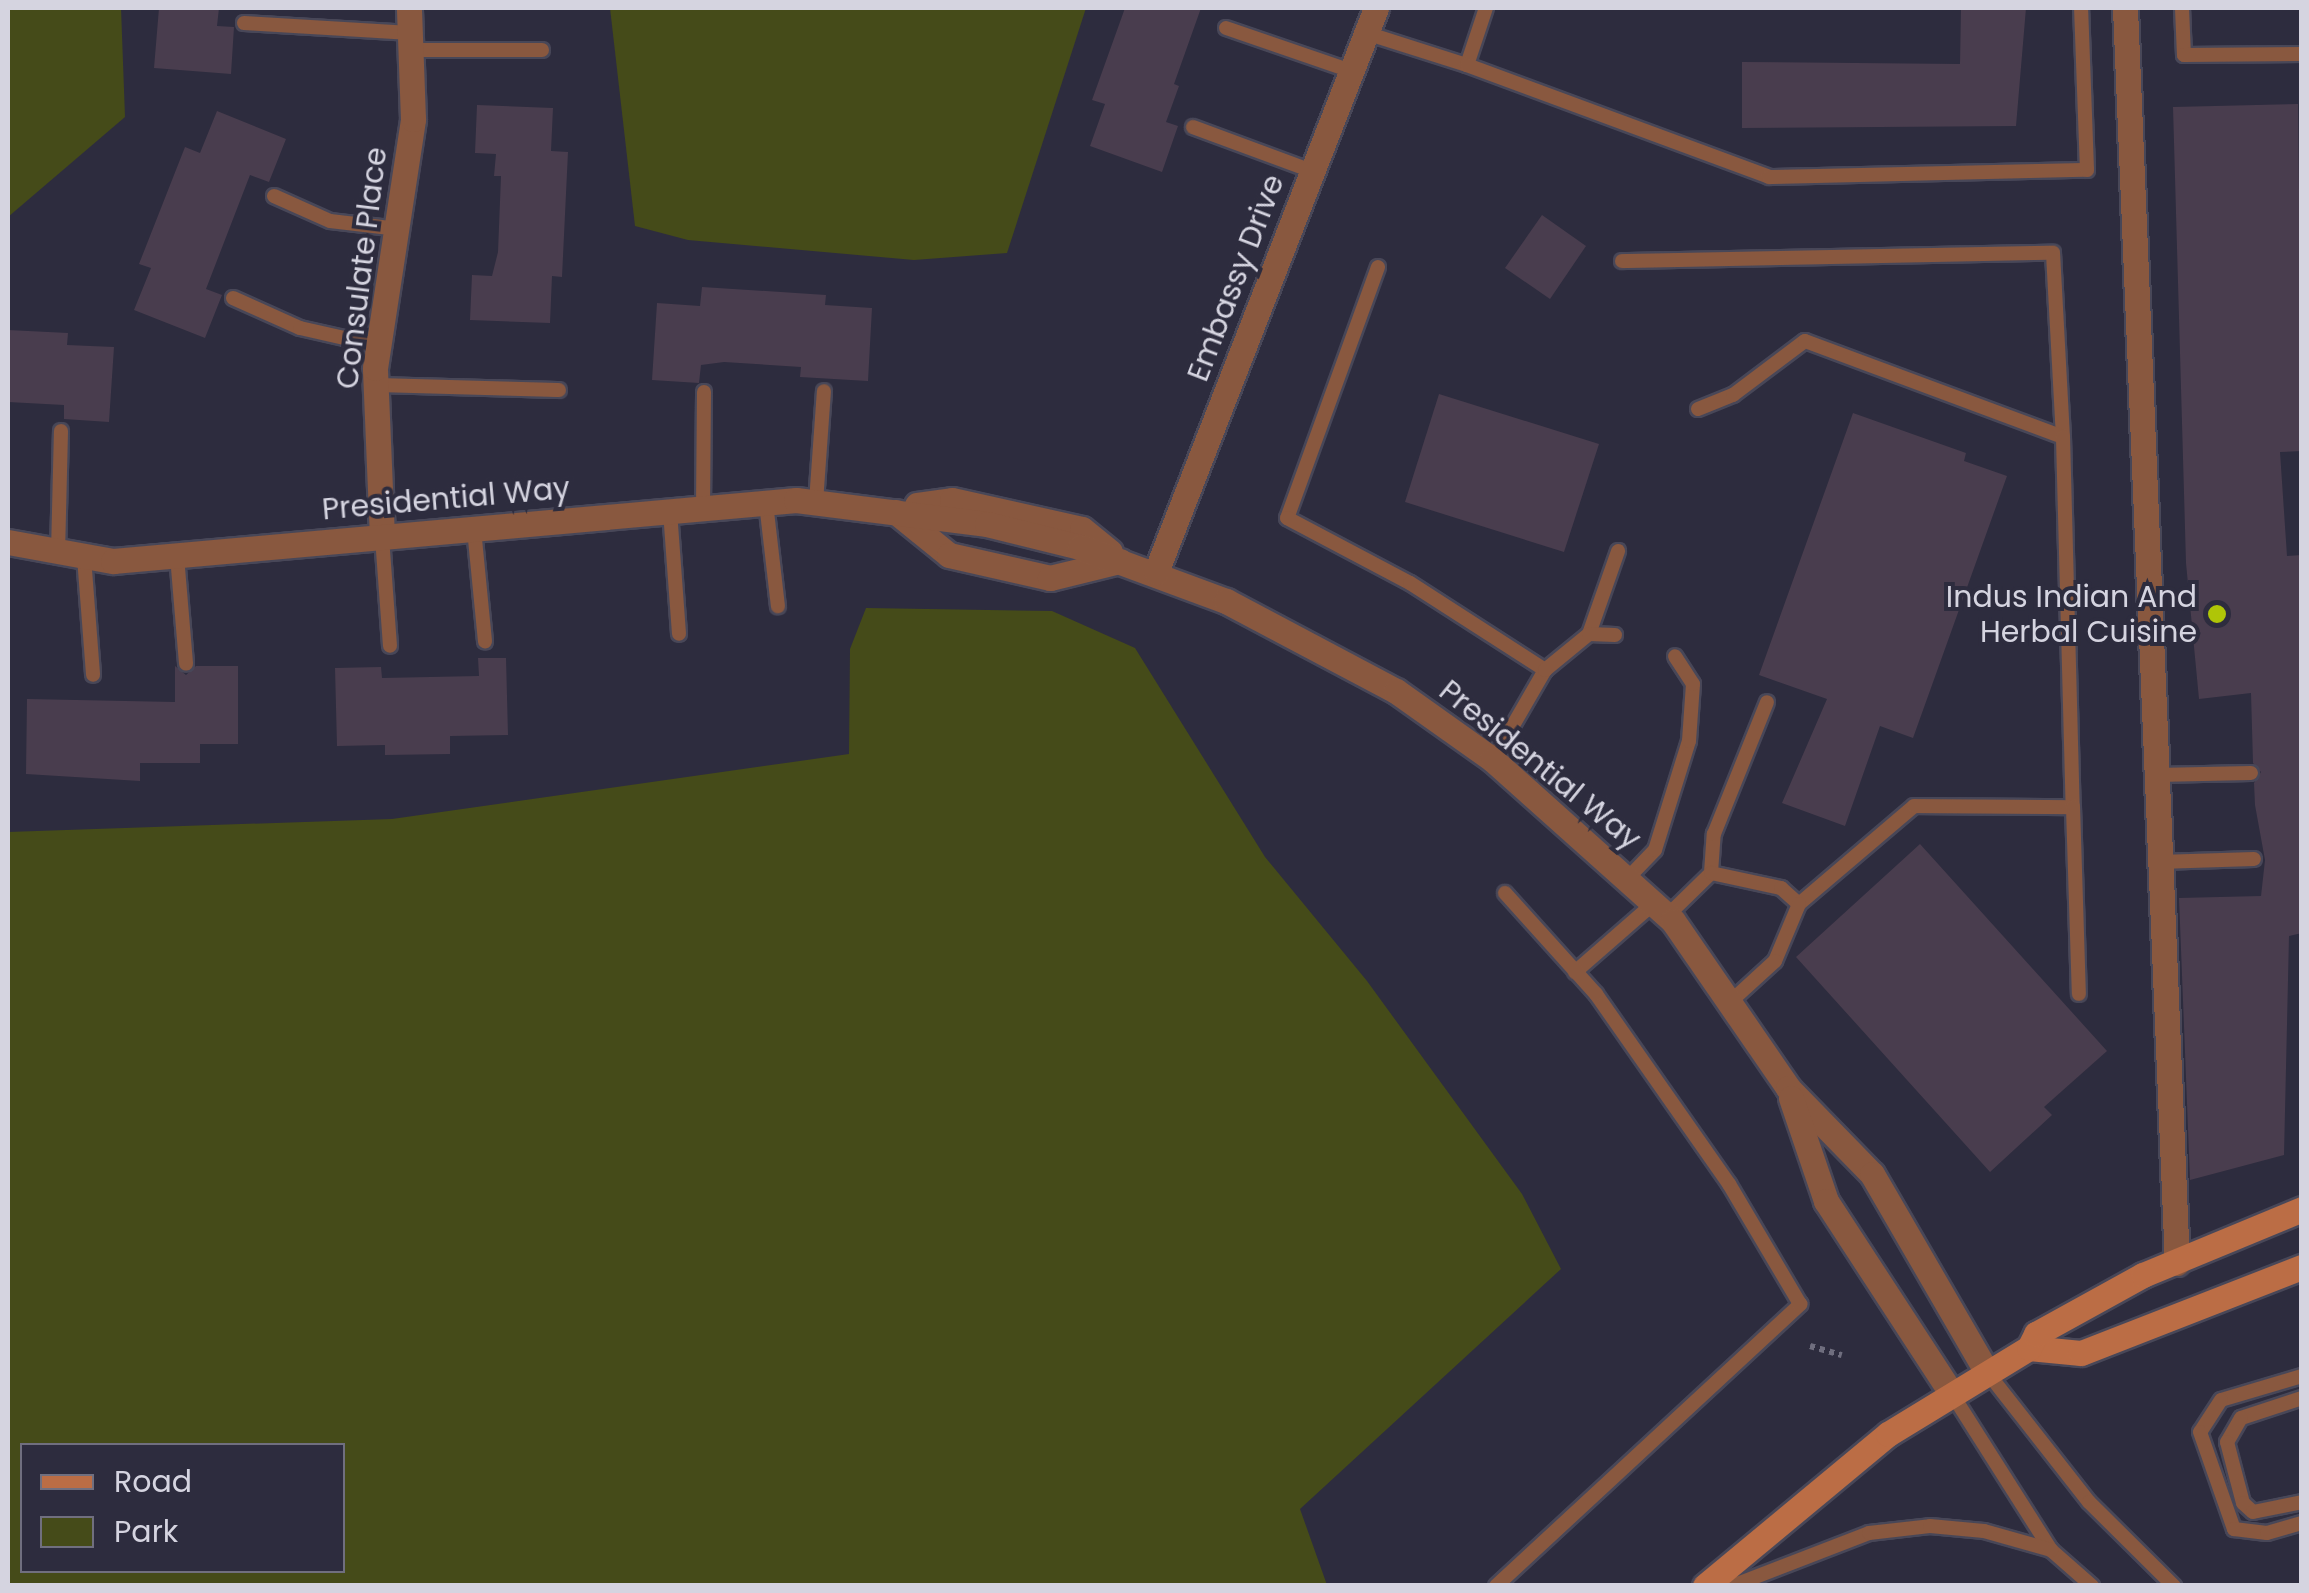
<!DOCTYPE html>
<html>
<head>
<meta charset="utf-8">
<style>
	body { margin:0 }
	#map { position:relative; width:2309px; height:1593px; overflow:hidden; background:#2d2c3e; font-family:Poppins,sans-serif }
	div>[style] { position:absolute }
	.green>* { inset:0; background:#454b19 }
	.building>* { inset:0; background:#493d4e }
	.path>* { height:6px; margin-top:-3px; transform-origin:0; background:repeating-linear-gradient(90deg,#6f6e7e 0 5px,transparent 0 10px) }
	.roads { filter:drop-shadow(2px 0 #484758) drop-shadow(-2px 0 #484758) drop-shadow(0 2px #484758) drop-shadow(0 -2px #484758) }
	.lane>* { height:14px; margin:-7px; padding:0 7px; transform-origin:7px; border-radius:7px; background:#89583f }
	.street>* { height:25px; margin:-12.5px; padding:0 12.5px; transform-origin:12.5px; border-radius:12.5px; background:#89583f }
	.secondary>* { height:25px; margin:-12.5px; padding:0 12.5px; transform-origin:12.5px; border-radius:12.5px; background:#bb6d45 }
	.dots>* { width:28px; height:28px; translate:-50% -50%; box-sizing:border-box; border:5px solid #2d2c3e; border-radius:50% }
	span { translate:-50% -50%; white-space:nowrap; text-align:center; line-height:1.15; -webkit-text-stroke:8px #2d2c3e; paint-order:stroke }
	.street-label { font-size:30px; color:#d5d4e0 }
	.poi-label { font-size:30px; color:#d5d4e0 }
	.right { translate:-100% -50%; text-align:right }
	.frame { position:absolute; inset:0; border:10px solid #d5d4e0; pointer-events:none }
	.legend { position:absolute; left:20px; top:1443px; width:325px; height:130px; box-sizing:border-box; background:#2d2c3e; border:2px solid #706f7f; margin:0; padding:12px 18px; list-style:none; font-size:30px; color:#d5d4e0 }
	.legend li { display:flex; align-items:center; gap:20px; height:50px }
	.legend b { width:50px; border:2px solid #706f7f }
</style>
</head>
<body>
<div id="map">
	<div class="green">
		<i style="clip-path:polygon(8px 8px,121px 8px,125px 117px,8px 217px)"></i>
		<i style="clip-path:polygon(610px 8px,1086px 8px,1007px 253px,914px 260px,688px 240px,635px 226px)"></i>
		<i style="clip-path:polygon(evenodd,866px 608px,1052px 611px,1135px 648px,1265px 857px,1367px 981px,1522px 1194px,1561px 1269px,1300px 1509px,1327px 1585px,8px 1585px,8px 832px,392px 819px,849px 754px,850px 649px,866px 608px,22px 1446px,342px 1446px,342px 1570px,22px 1570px,22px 1446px)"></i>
	</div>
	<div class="building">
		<i style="clip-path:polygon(159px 8px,219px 8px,217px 26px,234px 27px,231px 74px,154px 68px)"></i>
		<i style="clip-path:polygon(1125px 8px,1201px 8px,1174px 84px,1179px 86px,1166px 122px,1178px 126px,1162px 172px,1090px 146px,1105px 104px,1092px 100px)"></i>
		<i style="clip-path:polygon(1961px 8px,2026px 8px,2016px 126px,1742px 128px,1742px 62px,1960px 64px)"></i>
		<i style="clip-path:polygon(2298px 104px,2302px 451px,2280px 452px,2287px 556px,2302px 555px,2302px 933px,2289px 936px,2284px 1155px,2190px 1180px,2179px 898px,2261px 896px,2265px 860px,2255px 805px,2254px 783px,2261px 772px,2253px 763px,2251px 693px,2199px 699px,2186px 563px,2173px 107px)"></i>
		<i style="clip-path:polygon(477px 105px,553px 108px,551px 151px,568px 152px,562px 277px,552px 276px,550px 323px,470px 320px,472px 275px,492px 276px,498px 252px,501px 176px,494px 176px,496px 154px,475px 153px)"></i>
		<i style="clip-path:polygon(217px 111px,286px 139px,269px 182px,250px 175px,206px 289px,222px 295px,205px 338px,134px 310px,151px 268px,139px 264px,185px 147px,200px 153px)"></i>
		<i style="clip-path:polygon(1542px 215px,1586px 246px,1550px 299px,1505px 268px)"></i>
		<i style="clip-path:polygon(702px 287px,826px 295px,825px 305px,872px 308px,868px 381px,800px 377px,801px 367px,724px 362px,701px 365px,699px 383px,652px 380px,657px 303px,700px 306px)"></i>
		<i style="clip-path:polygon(8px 330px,68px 333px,67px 345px,114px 347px,109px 422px,64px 419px,64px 405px,8px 402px)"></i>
		<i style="clip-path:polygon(1439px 394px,1599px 444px,1564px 552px,1405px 502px)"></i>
		<i style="clip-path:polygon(1853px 413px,1966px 453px,1964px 461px,2007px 476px,1913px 738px,1880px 726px,1845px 826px,1782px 803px,1827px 699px,1759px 675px)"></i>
		<i style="clip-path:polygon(478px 658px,506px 658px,508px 735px,450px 736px,450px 754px,385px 755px,385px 745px,337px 746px,335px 668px,381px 667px,382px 678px,479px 676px)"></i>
		<i style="clip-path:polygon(175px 666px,186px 675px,196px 666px,238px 666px,238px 744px,200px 744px,200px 763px,140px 763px,140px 781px,26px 774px,27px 699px,175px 702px)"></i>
		<i style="clip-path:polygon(1920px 844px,2107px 1051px,2044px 1107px,2052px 1115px,1990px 1172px,1796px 957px)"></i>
	</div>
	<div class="path">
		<i style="left:1810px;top:1346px;width:33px;rotate:16deg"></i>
	</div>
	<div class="roads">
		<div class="lane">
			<i style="left:2182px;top:8px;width:47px;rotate:87.6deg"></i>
			<i style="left:2184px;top:55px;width:118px;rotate:-0.5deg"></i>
			<i style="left:244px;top:23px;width:167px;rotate:3.4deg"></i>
			<i style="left:1226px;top:28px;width:132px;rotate:19deg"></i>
			<i style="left:1366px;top:33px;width:106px;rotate:17.6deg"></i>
			<i style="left:1467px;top:65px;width:60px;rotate:-71.6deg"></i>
			<i style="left:412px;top:50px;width:130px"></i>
			<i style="left:1467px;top:65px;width:322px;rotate:20.3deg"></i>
			<i style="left:1769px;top:177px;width:318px;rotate:-1.3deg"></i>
			<i style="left:2087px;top:170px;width:162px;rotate:-92.1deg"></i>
			<i style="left:1193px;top:127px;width:127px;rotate:20.3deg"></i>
			<i style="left:274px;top:196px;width:61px;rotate:24.1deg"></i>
			<i style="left:330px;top:221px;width:69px;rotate:6.6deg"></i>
			<i style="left:1622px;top:261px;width:431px;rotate:-1.1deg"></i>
			<i style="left:2053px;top:253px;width:184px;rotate:86.9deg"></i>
			<i style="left:1378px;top:267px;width:267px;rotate:109.9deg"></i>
			<i style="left:1287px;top:518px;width:139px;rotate:27.9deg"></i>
			<i style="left:1410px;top:583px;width:161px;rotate:32.8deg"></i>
			<i style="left:1545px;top:670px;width:104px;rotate:120deg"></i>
			<i style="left:233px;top:298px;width:73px;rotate:24.1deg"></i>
			<i style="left:300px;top:328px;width:81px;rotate:12.8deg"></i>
			<i style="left:376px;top:385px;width:183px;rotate:1.6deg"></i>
			<i style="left:1698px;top:409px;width:38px;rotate:-22deg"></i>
			<i style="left:1733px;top:395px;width:90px;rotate:-36.9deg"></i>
			<i style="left:1805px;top:341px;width:275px;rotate:20.4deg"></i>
			<i style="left:2063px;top:437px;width:370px;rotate:88.5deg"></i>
			<i style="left:816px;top:502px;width:111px;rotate:-85.9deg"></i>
			<i style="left:766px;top:503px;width:104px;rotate:83.4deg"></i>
			<i style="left:703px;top:508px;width:116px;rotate:-89.5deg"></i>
			<i style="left:670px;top:511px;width:123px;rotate:85.8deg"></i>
			<i style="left:474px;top:529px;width:113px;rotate:84.4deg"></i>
			<i style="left:382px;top:537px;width:109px;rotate:85.8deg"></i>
			<i style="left:58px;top:553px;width:122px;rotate:-88.6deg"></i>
			<i style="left:177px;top:556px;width:108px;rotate:85.2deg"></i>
			<i style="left:84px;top:557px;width:118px;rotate:85.6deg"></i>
			<i style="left:1589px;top:634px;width:88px;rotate:-70.7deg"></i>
			<i style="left:1545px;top:670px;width:57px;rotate:-39.3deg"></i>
			<i style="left:1589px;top:634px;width:26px;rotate:2deg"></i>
			<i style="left:2156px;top:775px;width:95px;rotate:-1.2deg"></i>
			<i style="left:2159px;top:862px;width:95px;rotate:-1.8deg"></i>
			<i style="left:1711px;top:873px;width:39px;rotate:-86deg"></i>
			<i style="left:1714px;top:834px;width:142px;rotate:-68.1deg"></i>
			<i style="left:1627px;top:879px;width:40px;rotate:-46deg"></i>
			<i style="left:1655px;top:850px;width:114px;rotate:-72.7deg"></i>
			<i style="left:1689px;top:741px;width:57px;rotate:-86deg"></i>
			<i style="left:1693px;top:684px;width:33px;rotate:-123deg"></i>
			<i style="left:1799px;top:904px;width:151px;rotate:-40.4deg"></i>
			<i style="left:1914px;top:806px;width:159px;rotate:0.4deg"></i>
			<i style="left:2073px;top:807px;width:187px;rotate:88.2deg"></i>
			<i style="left:1667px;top:916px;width:62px;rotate:-44.3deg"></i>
			<i style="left:1711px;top:873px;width:72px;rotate:12.1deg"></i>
			<i style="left:1781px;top:888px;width:24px;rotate:42deg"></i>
			<i style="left:1799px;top:904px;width:62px;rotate:112.8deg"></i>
			<i style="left:1775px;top:961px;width:62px;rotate:137.6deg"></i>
			<i style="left:1575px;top:972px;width:105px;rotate:-41.1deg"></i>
			<i style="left:1987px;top:1372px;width:165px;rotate:51.9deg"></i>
			<i style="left:2089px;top:1502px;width:120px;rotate:44.7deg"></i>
			<i style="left:2302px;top:1376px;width:84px;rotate:163.5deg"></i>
			<i style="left:2221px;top:1400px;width:38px;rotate:123deg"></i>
			<i style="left:2200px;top:1432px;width:103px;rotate:70.7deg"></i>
			<i style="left:2234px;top:1529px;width:33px;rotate:7deg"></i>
			<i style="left:2267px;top:1533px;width:36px;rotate:-16deg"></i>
			<i style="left:1952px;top:1394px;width:185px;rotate:57.6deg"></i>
			<i style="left:2051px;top:1550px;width:55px;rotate:41.3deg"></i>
			<i style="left:2302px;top:1398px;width:64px;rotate:161.8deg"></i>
			<i style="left:2241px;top:1418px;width:28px;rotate:120deg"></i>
			<i style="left:2227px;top:1442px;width:63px;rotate:75.3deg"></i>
			<i style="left:2243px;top:1503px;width:13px;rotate:42deg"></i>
			<i style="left:2253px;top:1512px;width:50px;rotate:-11.5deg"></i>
			<i style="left:1496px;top:1586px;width:415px;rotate:-42.8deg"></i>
			<i style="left:1800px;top:1304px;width:139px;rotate:-120.6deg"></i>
			<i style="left:1729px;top:1184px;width:232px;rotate:-125deg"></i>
			<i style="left:1596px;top:994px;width:136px;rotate:-132deg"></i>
			<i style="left:1732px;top:1586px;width:147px;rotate:-21.1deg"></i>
			<i style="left:1869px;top:1533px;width:61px;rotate:-6.5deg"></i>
			<i style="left:1930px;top:1526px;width:54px;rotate:5.3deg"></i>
			<i style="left:1984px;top:1531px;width:70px;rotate:15.8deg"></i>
		</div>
		<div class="street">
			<i style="left:2125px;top:8px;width:1256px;rotate:87.63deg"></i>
			<i style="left:917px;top:505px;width:35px;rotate:-8deg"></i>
			<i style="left:952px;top:500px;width:133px;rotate:12.6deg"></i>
			<i style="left:1082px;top:529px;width:36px;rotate:39deg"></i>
			<i style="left:896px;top:512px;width:68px;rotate:39.1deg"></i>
			<i style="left:949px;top:555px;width:104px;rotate:12.8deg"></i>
			<i style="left:1050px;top:578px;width:72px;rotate:-13.7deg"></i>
			<i style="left:382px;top:537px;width:169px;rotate:-92.4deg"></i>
			<i style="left:375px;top:368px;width:252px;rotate:-81.3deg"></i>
			<i style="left:413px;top:119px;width:111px;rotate:-92.1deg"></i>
			<i style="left:8px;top:542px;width:107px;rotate:10.3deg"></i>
			<i style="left:113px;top:561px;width:686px;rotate:-5.1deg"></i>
			<i style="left:796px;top:500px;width:193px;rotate:7.2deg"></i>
			<i style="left:987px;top:524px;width:96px;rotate:13.9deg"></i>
			<i style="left:1080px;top:547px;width:156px;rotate:20.3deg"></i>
			<i style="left:1226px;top:601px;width:192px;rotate:27.9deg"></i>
			<i style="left:1396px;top:691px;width:119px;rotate:35.4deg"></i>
			<i style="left:1493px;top:760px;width:241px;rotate:41.8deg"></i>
			<i style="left:1673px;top:921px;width:203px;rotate:55.4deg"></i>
			<i style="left:1788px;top:1088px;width:120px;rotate:45.7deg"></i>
			<i style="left:1872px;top:1174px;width:229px;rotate:59.9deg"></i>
			<i style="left:1156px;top:572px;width:605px;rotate:-68.69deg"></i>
			<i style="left:1791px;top:1098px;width:109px;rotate:71.2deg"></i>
			<i style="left:1826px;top:1201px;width:230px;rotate:56.9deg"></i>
		</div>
		<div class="secondary">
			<i style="left:2029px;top:1348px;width:52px;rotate:5.5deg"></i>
			<i style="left:2081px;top:1353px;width:237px;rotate:-21.3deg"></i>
			<i style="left:1705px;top:1586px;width:238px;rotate:-39.7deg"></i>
			<i style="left:1888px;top:1434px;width:165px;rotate:-31.4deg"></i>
			<i style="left:2029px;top:1348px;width:16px;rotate:-63deg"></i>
			<i style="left:2036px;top:1334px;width:122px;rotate:-28.9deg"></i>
			<i style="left:2143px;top:1275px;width:172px;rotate:-22.5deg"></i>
		</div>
	</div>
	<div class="dots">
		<i style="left:2217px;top:614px;background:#afc507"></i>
	</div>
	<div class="street-label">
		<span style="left:362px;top:268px;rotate:-83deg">Consulate Place</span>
		<span style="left:1236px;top:278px;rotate:-69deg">Embassy Drive</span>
		<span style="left:446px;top:499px;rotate:-5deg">Presidential Way</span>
		<span style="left:1540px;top:765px;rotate:39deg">Presidential Way</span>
	</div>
	<div class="poi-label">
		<span class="right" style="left:2197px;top:614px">Indus Indian And<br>Herbal Cuisine</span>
	</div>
	<div class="frame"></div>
	<ul class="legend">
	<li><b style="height:12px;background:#bb6d45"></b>Road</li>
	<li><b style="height:28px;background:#454b19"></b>Park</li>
	</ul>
</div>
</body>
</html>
